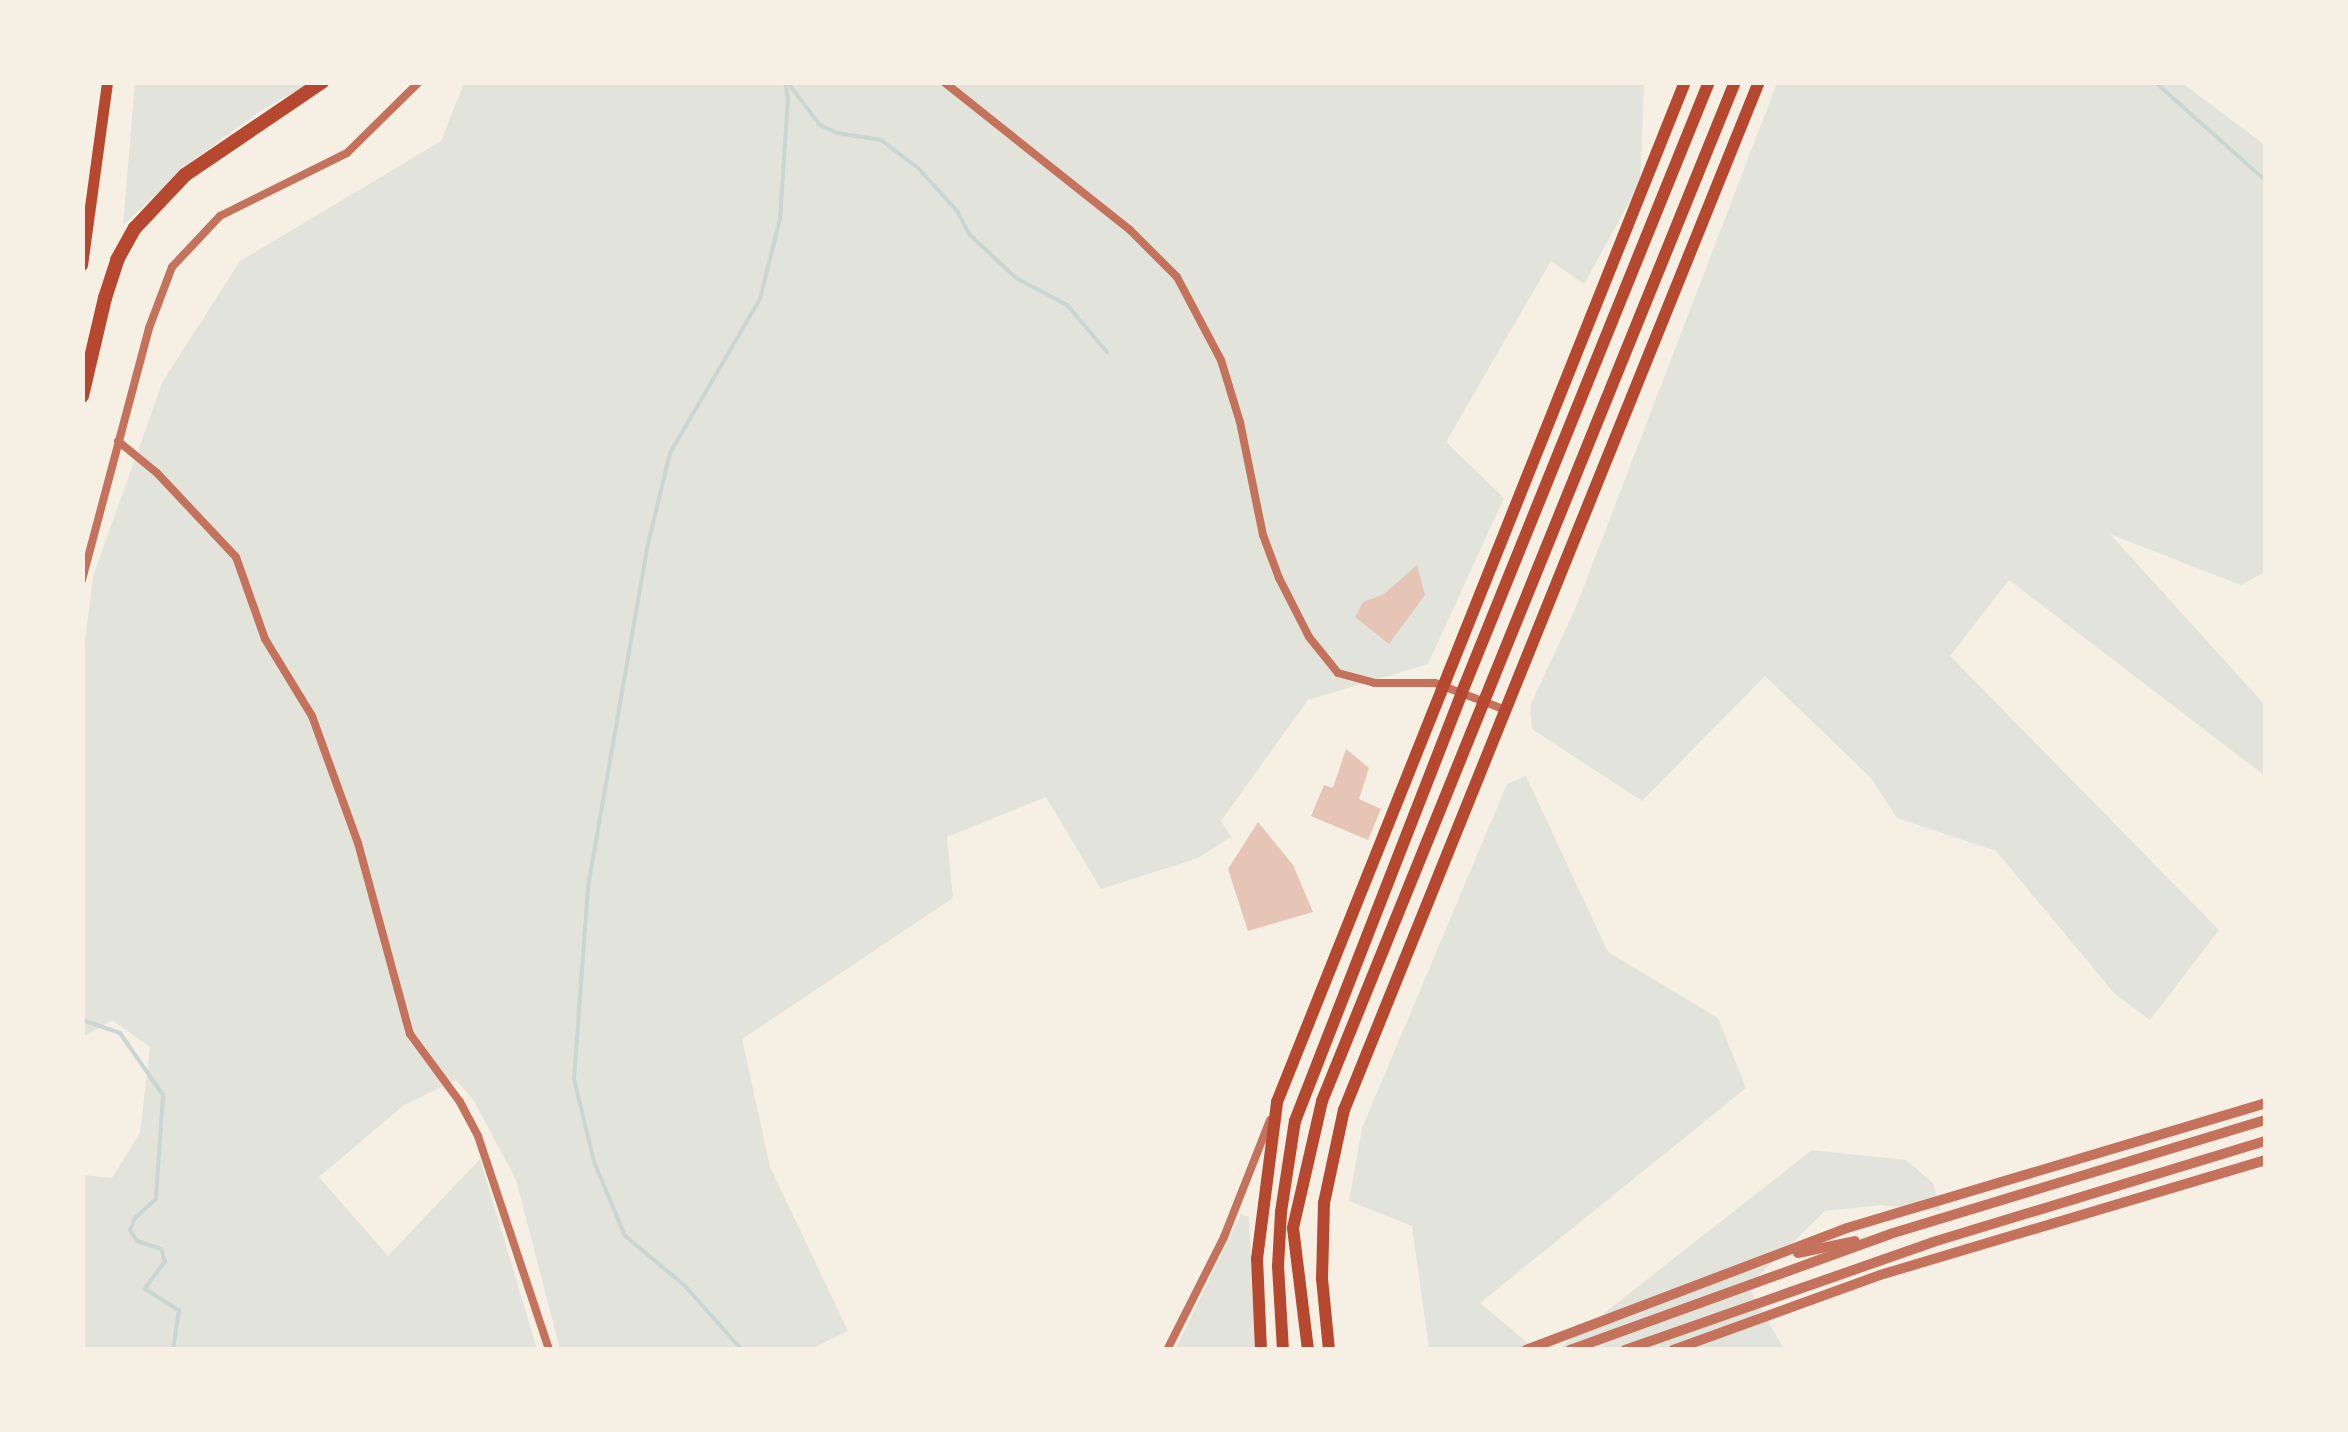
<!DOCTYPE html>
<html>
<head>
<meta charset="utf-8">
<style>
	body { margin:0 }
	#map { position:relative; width:2348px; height:1432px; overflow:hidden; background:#f6efe4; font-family:Karla,sans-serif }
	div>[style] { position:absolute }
	.green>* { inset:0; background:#e2e4dc }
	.stream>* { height:4px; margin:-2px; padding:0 2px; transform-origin:2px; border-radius:2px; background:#c9d6d2 }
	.building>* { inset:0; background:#e6c5b7 }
	.minor>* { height:8px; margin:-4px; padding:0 4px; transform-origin:4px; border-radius:4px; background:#c5725c }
	.tertiary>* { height:10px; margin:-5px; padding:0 5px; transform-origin:5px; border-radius:5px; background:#c5725c }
	.secondary>* { height:11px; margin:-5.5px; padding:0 5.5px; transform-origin:5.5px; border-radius:5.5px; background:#b5482f }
	.primary>* { height:12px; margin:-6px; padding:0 6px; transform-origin:6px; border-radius:6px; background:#b5482f }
	.motorway>* { height:14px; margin:-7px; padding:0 7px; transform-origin:7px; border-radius:7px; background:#b5482f }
	span { translate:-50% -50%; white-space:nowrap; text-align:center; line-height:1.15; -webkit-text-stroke:9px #f6efe4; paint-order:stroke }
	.frame { position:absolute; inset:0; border:85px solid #f6efe4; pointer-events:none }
</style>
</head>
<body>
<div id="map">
	<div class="green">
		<i style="clip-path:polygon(135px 83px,310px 83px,259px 112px,196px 158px,123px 225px)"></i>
		<i style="clip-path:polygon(464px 83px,1644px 83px,1640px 183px,1584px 284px,1551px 261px,1446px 442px,1504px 498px,1428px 664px,1308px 700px,1221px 821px,1231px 837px,1198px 858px,1101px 889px,1046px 797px,947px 837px,953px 898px,742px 1039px,770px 1167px,848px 1331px,811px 1349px,560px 1349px,516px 1180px,474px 1101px,456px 1080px,404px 1105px,319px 1177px,388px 1256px,480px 1159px,537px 1349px,83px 1349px,83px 1175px,112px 1178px,140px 1133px,150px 1047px,112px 1020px,83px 1037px,82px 667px,93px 576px,163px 381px,240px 261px,441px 141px)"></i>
		<i style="clip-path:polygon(1777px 83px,2182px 83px,2265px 145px,2265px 572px,2241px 585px,2110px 534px,2265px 705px,2265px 776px,2009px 580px,1950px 656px,2219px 930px,2150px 1020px,2114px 993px,1996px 851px,1897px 818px,1871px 778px,1765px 676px,1642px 801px,1532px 729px,1530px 706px,1576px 607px)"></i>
		<i style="clip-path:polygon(1526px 776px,1608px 952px,1718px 1018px,1746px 1088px,1480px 1303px,1535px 1349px,1429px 1349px,1412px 1226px,1349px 1201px,1362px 1128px,1507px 784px)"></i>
		<i style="clip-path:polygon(1812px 1150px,1906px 1160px,1933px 1183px,1941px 1211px,1881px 1205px,1825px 1211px,1748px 1286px,1784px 1349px,1557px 1350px)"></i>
		<i style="clip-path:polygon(1241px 1214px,1249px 1217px,1255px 1349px,1175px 1350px)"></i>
	</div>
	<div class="stream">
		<i style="left:2155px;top:82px;width:149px;rotate:41.7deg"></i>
		<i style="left:788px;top:83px;width:53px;rotate:52.7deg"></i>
		<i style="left:820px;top:125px;width:19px;rotate:25deg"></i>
		<i style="left:837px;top:133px;width:45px;rotate:9deg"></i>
		<i style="left:881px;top:140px;width:46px;rotate:37.1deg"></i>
		<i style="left:918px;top:168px;width:58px;rotate:47.8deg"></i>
		<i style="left:957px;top:211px;width:26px;rotate:62deg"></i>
		<i style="left:969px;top:234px;width:64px;rotate:43.1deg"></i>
		<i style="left:1016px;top:278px;width:58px;rotate:27.9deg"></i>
		<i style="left:1067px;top:305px;width:62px;rotate:49.6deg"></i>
		<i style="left:82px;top:1020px;width:40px;rotate:18.9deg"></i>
		<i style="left:120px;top:1033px;width:75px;rotate:55.3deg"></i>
		<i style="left:163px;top:1095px;width:104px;rotate:93.9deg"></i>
		<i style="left:156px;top:1199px;width:28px;rotate:138deg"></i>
		<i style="left:135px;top:1218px;width:13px;rotate:113deg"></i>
		<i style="left:130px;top:1230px;width:13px;rotate:58deg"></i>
		<i style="left:137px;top:1241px;width:25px;rotate:18deg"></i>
		<i style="left:161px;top:1249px;width:13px;rotate:72deg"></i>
		<i style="left:165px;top:1261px;width:34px;rotate:126deg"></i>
		<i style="left:145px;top:1289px;width:40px;rotate:32deg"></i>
		<i style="left:179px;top:1310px;width:40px;rotate:98.5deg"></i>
		<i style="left:742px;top:1350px;width:87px;rotate:-131.7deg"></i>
		<i style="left:684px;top:1285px;width:77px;rotate:-140.3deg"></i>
		<i style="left:625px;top:1236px;width:80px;rotate:-112.7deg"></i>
		<i style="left:594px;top:1162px;width:85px;rotate:-103.5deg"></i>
		<i style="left:574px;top:1079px;width:193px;rotate:-85.8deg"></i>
		<i style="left:588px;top:887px;width:344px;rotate:-80.1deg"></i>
		<i style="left:647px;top:548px;width:98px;rotate:-76.4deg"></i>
		<i style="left:670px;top:453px;width:178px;rotate:-59.7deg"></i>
		<i style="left:760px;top:299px;width:82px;rotate:-76deg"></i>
		<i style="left:780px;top:219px;width:120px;rotate:-86.2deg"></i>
		<i style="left:788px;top:99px;width:17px;rotate:-100deg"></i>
	</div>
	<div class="building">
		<i style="clip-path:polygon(1417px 565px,1425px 595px,1389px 644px,1355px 617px,1363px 602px,1384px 594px)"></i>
		<i style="clip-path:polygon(1346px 749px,1369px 768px,1359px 799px,1381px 809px,1368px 840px,1311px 816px,1324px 785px,1333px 788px)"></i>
		<i style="clip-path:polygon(1258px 822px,1293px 865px,1313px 912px,1248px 931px,1228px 869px)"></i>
	</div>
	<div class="minor">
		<i style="left:944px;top:82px;width:238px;rotate:38.5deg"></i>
		<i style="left:1130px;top:230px;width:66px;rotate:45deg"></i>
		<i style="left:1177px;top:277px;width:94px;rotate:62.1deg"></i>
		<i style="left:1221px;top:360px;width:65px;rotate:73deg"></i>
		<i style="left:1240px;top:422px;width:115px;rotate:78.5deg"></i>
		<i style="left:1263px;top:535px;width:46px;rotate:69.6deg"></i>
		<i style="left:1279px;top:578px;width:66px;rotate:63deg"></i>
		<i style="left:1309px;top:637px;width:46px;rotate:51.1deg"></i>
		<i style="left:1338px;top:673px;width:38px;rotate:15deg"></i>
		<i style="left:1375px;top:683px;width:60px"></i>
		<i style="left:1435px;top:683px;width:73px;rotate:20.9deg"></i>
		<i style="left:118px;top:441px;width:50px;rotate:39.4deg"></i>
		<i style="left:157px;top:473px;width:115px;rotate:46.8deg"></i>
		<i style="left:236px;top:557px;width:87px;rotate:70.5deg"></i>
		<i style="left:265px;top:639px;width:90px;rotate:58.6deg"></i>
		<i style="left:312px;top:716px;width:135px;rotate:70.1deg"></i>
		<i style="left:358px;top:843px;width:198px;rotate:74.8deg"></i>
		<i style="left:410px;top:1034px;width:84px;rotate:53.7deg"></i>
		<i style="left:460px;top:1102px;width:38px;rotate:62deg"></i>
		<i style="left:478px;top:1136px;width:225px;rotate:71.6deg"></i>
		<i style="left:82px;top:580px;width:261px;rotate:-75.1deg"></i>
		<i style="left:149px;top:328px;width:65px;rotate:-69.3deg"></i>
		<i style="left:172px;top:267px;width:70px;rotate:-46.7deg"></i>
		<i style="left:220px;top:216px;width:142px;rotate:-26.4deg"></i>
		<i style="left:347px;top:153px;width:101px;rotate:-44.6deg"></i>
		<i style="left:1167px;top:1350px;width:127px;rotate:-63.2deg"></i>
		<i style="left:1224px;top:1237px;width:126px;rotate:-68.5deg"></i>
	</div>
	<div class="tertiary">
		<i style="left:1798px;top:1253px;width:58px;rotate:-11.9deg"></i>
		<i style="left:1526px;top:1350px;width:343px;rotate:-20.8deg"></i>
		<i style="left:1847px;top:1228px;width:437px;rotate:-16.6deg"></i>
		<i style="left:1570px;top:1350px;width:340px;rotate:-19.9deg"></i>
		<i style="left:1890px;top:1234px;width:393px;rotate:-16.9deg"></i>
		<i style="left:1625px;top:1350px;width:326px;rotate:-19.3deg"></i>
		<i style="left:1933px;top:1242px;width:348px;rotate:-16.9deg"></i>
		<i style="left:1673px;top:1350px;width:220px;rotate:-19.9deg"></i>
		<i style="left:1880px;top:1275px;width:403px;rotate:-16.6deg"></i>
	</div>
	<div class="secondary">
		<i style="left:82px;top:265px;width:185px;rotate:-82.2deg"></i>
	</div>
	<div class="primary">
		<i style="left:1261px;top:1350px;width:91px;rotate:-92.5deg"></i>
		<i style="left:1257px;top:1259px;width:158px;rotate:-82.7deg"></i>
		<i style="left:1277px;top:1102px;width:1099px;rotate:-68.2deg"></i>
		<i style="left:1283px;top:1350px;width:84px;rotate:-93.4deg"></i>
		<i style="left:1278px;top:1266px;width:54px;rotate:-86.8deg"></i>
		<i style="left:1281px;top:1212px;width:92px;rotate:-81.3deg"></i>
		<i style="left:1295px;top:1121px;width:460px;rotate:-68.7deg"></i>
		<i style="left:1462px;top:692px;width:658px;rotate:-67.96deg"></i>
		<i style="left:1308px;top:1350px;width:123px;rotate:-97deg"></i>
		<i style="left:1293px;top:1228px;width:130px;rotate:-77.1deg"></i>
		<i style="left:1322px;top:1101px;width:1100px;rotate:-67.94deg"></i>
		<i style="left:1329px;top:1350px;width:71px;rotate:-95.6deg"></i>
		<i style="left:1322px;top:1279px;width:76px;rotate:-88.5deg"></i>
		<i style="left:1324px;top:1203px;width:95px;rotate:-77.9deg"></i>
		<i style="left:1344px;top:1110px;width:1109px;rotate:-68.02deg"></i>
	</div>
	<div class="motorway">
		<i style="left:82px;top:396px;width:101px;rotate:-76.8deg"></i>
		<i style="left:105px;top:298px;width:40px;rotate:-72deg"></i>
		<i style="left:117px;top:260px;width:37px;rotate:-61deg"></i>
		<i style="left:135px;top:228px;width:73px;rotate:-46.7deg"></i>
		<i style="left:185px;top:175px;width:166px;rotate:-34.2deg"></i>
	</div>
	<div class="frame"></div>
</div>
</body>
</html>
